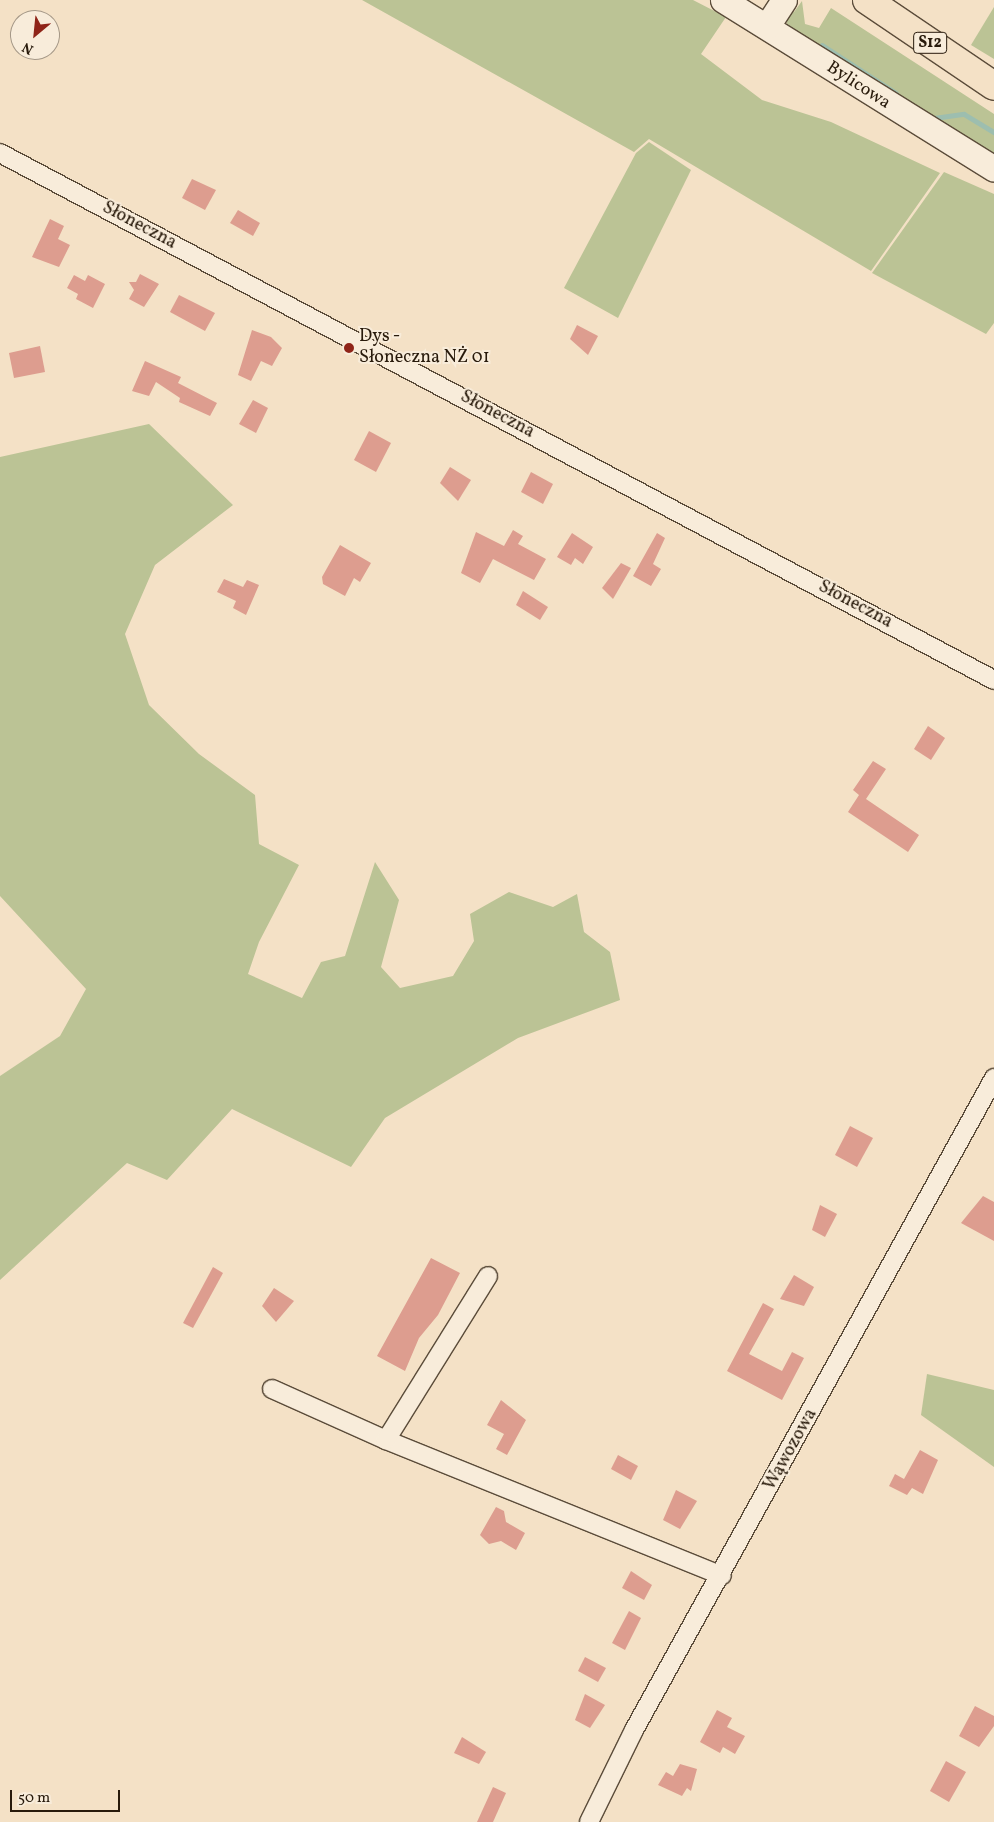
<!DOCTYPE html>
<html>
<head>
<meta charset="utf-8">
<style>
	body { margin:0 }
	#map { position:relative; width:994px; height:1822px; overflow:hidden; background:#f4e1c6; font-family:Vollkorn,serif }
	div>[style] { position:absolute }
	.green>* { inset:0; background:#bbc395 }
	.stream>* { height:4.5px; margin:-2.25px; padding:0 2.25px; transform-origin:2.25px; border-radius:2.25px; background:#9dbeaf }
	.building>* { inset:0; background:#dd9d8f }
	.roads { filter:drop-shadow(1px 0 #5b4c3a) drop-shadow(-1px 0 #5b4c3a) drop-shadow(0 1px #5b4c3a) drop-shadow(0 -1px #5b4c3a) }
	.street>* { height:18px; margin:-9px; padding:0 9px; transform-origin:9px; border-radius:9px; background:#f8ecda }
	.secondary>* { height:25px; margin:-12.5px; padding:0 12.5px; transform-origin:12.5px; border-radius:12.5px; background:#f8ecda }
	.highway>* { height:28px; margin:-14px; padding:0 14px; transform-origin:14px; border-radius:14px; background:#f4e1c6 }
	.dots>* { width:14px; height:14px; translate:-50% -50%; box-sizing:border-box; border:2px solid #f8ecda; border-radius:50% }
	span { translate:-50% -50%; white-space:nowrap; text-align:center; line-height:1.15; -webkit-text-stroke:4px #f8ecda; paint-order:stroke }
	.shield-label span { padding:1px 4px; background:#f8ecda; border:1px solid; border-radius:4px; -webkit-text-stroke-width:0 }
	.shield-label { font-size:16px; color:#281a0b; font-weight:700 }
	.street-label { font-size:18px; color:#281a0b }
	.poi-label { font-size:18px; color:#281a0b }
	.left { translate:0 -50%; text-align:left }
	.north { position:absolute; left:10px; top:10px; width:50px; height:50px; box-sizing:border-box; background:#f8ecda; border:1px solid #a59887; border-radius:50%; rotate:208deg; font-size:14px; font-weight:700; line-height:20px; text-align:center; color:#281a0b }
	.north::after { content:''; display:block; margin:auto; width:18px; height:22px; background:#8f2418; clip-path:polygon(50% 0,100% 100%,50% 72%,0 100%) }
	.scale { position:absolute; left:10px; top:1790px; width:110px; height:22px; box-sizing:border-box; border:2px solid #281a0b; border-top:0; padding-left:6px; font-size:15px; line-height:18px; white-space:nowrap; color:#281a0b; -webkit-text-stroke:4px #f8ecda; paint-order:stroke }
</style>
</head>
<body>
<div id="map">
	<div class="green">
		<i style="clip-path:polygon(362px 0,693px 0,726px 17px,701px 54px,762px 100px,831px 122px,940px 173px,871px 271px,649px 139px,634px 152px)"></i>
		<i style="clip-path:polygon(802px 1px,805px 24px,819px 28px,831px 8px,994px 114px,994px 158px,787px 30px,787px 8px,794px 12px)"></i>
		<i style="clip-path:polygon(994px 7px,994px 59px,971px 45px)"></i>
		<i style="clip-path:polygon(649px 142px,691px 170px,618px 318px,564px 288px,636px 153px)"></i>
		<i style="clip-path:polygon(944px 172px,994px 194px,994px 323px,986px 334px,872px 273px)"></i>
		<i style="clip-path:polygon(149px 424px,233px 505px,155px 565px,125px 634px,149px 705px,199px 754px,255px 795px,259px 844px,299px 865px,259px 942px,248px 974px,302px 998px,321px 962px,345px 956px,375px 862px,399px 900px,381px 967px,400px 988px,453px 976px,474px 941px,470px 914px,509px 892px,553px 907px,577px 894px,584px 932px,610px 952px,620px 1000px,518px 1038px,385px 1118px,351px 1167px,232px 1109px,167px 1180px,127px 1163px,0 1280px,0 1076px,60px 1036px,86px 989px,0 896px,0 457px)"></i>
		<i style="clip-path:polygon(927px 1374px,994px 1390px,994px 1467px,921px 1415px)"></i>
	</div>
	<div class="stream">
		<i style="left:822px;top:45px;width:88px;rotate:33deg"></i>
		<i style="left:934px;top:118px;width:30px;rotate:-8deg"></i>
		<i style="left:964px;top:114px;width:35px;rotate:31deg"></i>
	</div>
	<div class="building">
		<i style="clip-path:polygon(192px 179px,216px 190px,205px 210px,182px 198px)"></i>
		<i style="clip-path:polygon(238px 210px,260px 223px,253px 236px,230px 223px)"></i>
		<i style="clip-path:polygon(50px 219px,64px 226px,58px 239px,70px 245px,59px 267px,32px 257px)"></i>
		<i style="clip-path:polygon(140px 274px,159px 284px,144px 307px,129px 299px,134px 290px,129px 282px,136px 282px)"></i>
		<i style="clip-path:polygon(74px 275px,85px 281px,88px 275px,105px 284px,93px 308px,76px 299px,78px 294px,67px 288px)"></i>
		<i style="clip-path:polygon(179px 295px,215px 313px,205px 331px,170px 312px)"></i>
		<i style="clip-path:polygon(577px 325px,598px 336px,588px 355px,570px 339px)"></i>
		<i style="clip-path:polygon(252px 330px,271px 337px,282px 348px,272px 366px,261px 361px,251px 381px,238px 375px)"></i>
		<i style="clip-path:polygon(40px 346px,45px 372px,14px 378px,9px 353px)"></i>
		<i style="clip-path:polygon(145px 361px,181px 377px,178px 383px,217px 403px,210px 416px,179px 402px,180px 398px,156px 382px,149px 396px,132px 391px)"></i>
		<i style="clip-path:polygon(253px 400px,268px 408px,256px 433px,239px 424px)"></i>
		<i style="clip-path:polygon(369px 431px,391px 443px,376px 472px,354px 460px)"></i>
		<i style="clip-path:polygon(450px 467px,471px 480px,458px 501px,440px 483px)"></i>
		<i style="clip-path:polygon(531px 472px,553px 484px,543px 504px,521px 492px)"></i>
		<i style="clip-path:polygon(513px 530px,523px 536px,518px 544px,546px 559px,534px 580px,493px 559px,480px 583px,461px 573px,476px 532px,504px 546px)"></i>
		<i style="clip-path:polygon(572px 533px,593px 547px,583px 564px,575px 558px,571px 565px,557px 557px)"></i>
		<i style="clip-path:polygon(657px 533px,665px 538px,653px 564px,661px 569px,651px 586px,633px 576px)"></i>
		<i style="clip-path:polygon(340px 545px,371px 563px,360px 582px,354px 578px,345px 596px,323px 584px,322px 577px)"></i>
		<i style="clip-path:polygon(621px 563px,631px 568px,613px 599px,602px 588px)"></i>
		<i style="clip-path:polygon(224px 579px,243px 587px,247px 580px,259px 585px,246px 615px,233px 608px,236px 601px,217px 592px)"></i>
		<i style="clip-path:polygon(523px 591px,548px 607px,540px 620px,516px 605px)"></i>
		<i style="clip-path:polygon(928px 726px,945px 738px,931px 760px,914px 749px)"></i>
		<i style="clip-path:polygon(873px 761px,886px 769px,866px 799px,919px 835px,908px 852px,848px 812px,859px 795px,853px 790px)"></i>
		<i style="clip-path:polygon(850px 1126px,873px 1138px,857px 1167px,835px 1155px)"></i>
		<i style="clip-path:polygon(983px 1196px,994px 1202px,994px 1241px,961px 1223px)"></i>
		<i style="clip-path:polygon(820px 1205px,837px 1214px,825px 1237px,812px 1230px)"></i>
		<i style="clip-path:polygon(431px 1258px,460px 1273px,438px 1315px,419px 1338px,405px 1371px,377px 1356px)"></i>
		<i style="clip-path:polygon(213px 1267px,223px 1273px,193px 1328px,183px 1323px)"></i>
		<i style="clip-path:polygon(794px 1275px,814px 1287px,804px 1306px,780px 1299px)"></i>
		<i style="clip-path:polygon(274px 1288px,294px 1301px,276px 1322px,262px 1306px)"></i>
		<i style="clip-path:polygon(763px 1303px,774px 1309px,749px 1354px,782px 1371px,792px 1352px,804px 1358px,782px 1400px,727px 1371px)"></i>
		<i style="clip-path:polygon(501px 1400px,526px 1420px,507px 1455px,496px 1449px,504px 1434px,487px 1425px)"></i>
		<i style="clip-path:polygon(920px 1450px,938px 1460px,923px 1494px,912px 1488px,907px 1495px,889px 1486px,895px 1474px,904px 1479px)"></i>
		<i style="clip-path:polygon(618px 1455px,638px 1466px,631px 1480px,611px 1469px)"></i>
		<i style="clip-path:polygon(676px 1490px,697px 1501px,680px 1529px,663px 1520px)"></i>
		<i style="clip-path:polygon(496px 1507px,504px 1511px,506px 1522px,525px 1533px,516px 1550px,501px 1541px,489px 1544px,480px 1535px)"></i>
		<i style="clip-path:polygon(631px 1571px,652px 1585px,644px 1600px,622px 1588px)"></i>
		<i style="clip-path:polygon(629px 1611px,641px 1618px,625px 1650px,612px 1643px)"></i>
		<i style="clip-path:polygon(585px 1657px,606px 1668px,598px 1682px,578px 1671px)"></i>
		<i style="clip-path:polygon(585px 1694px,605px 1705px,590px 1728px,575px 1720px)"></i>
		<i style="clip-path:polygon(975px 1706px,994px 1716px,994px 1726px,979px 1747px,959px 1736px)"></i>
		<i style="clip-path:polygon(717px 1710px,732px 1718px,727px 1727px,745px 1736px,735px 1754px,723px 1747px,720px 1753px,700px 1742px)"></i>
		<i style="clip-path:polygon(462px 1737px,486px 1752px,479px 1764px,454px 1753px)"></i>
		<i style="clip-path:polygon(946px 1761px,966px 1772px,949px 1802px,930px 1791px)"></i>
		<i style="clip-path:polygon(680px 1764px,697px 1769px,691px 1791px,687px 1788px,682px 1796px,658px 1785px,666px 1772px,673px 1776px)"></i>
		<i style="clip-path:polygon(493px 1787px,506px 1793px,493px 1822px,477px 1822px)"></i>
	</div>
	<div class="roads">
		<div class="street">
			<i style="left:0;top:153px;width:1125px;rotate:27.93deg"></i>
			<i style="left:272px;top:1389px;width:125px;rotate:24.1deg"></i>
			<i style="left:386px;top:1440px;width:362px;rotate:22deg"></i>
			<i style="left:386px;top:1440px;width:193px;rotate:-58.1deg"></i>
			<i style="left:589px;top:1822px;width:102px;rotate:-63.9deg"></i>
			<i style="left:634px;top:1730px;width:745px;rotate:-61.09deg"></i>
		</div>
		<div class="secondary">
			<i style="left:723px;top:0;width:319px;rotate:31.9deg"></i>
			<i style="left:767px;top:26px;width:31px;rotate:-57deg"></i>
		</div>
		<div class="highway">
			<i style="left:867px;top:0;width:153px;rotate:34.1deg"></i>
		</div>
	</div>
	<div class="dots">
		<i style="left:349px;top:348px;background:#8f2418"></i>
	</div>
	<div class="shield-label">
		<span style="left:930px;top:43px">S12</span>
	</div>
	<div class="street-label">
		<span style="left:858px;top:86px;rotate:33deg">Bylicowa</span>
		<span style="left:139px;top:226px;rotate:28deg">Słoneczna</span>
		<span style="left:497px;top:415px;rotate:28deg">Słoneczna</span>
		<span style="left:855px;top:605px;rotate:28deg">Słoneczna</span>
		<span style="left:791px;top:1450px;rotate:-61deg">Wąwozowa</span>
	</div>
	<div class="poi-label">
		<span class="left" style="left:359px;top:348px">Dys -<br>Słoneczna NŻ 01</span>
	</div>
	<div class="north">N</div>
	<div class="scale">50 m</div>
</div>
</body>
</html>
